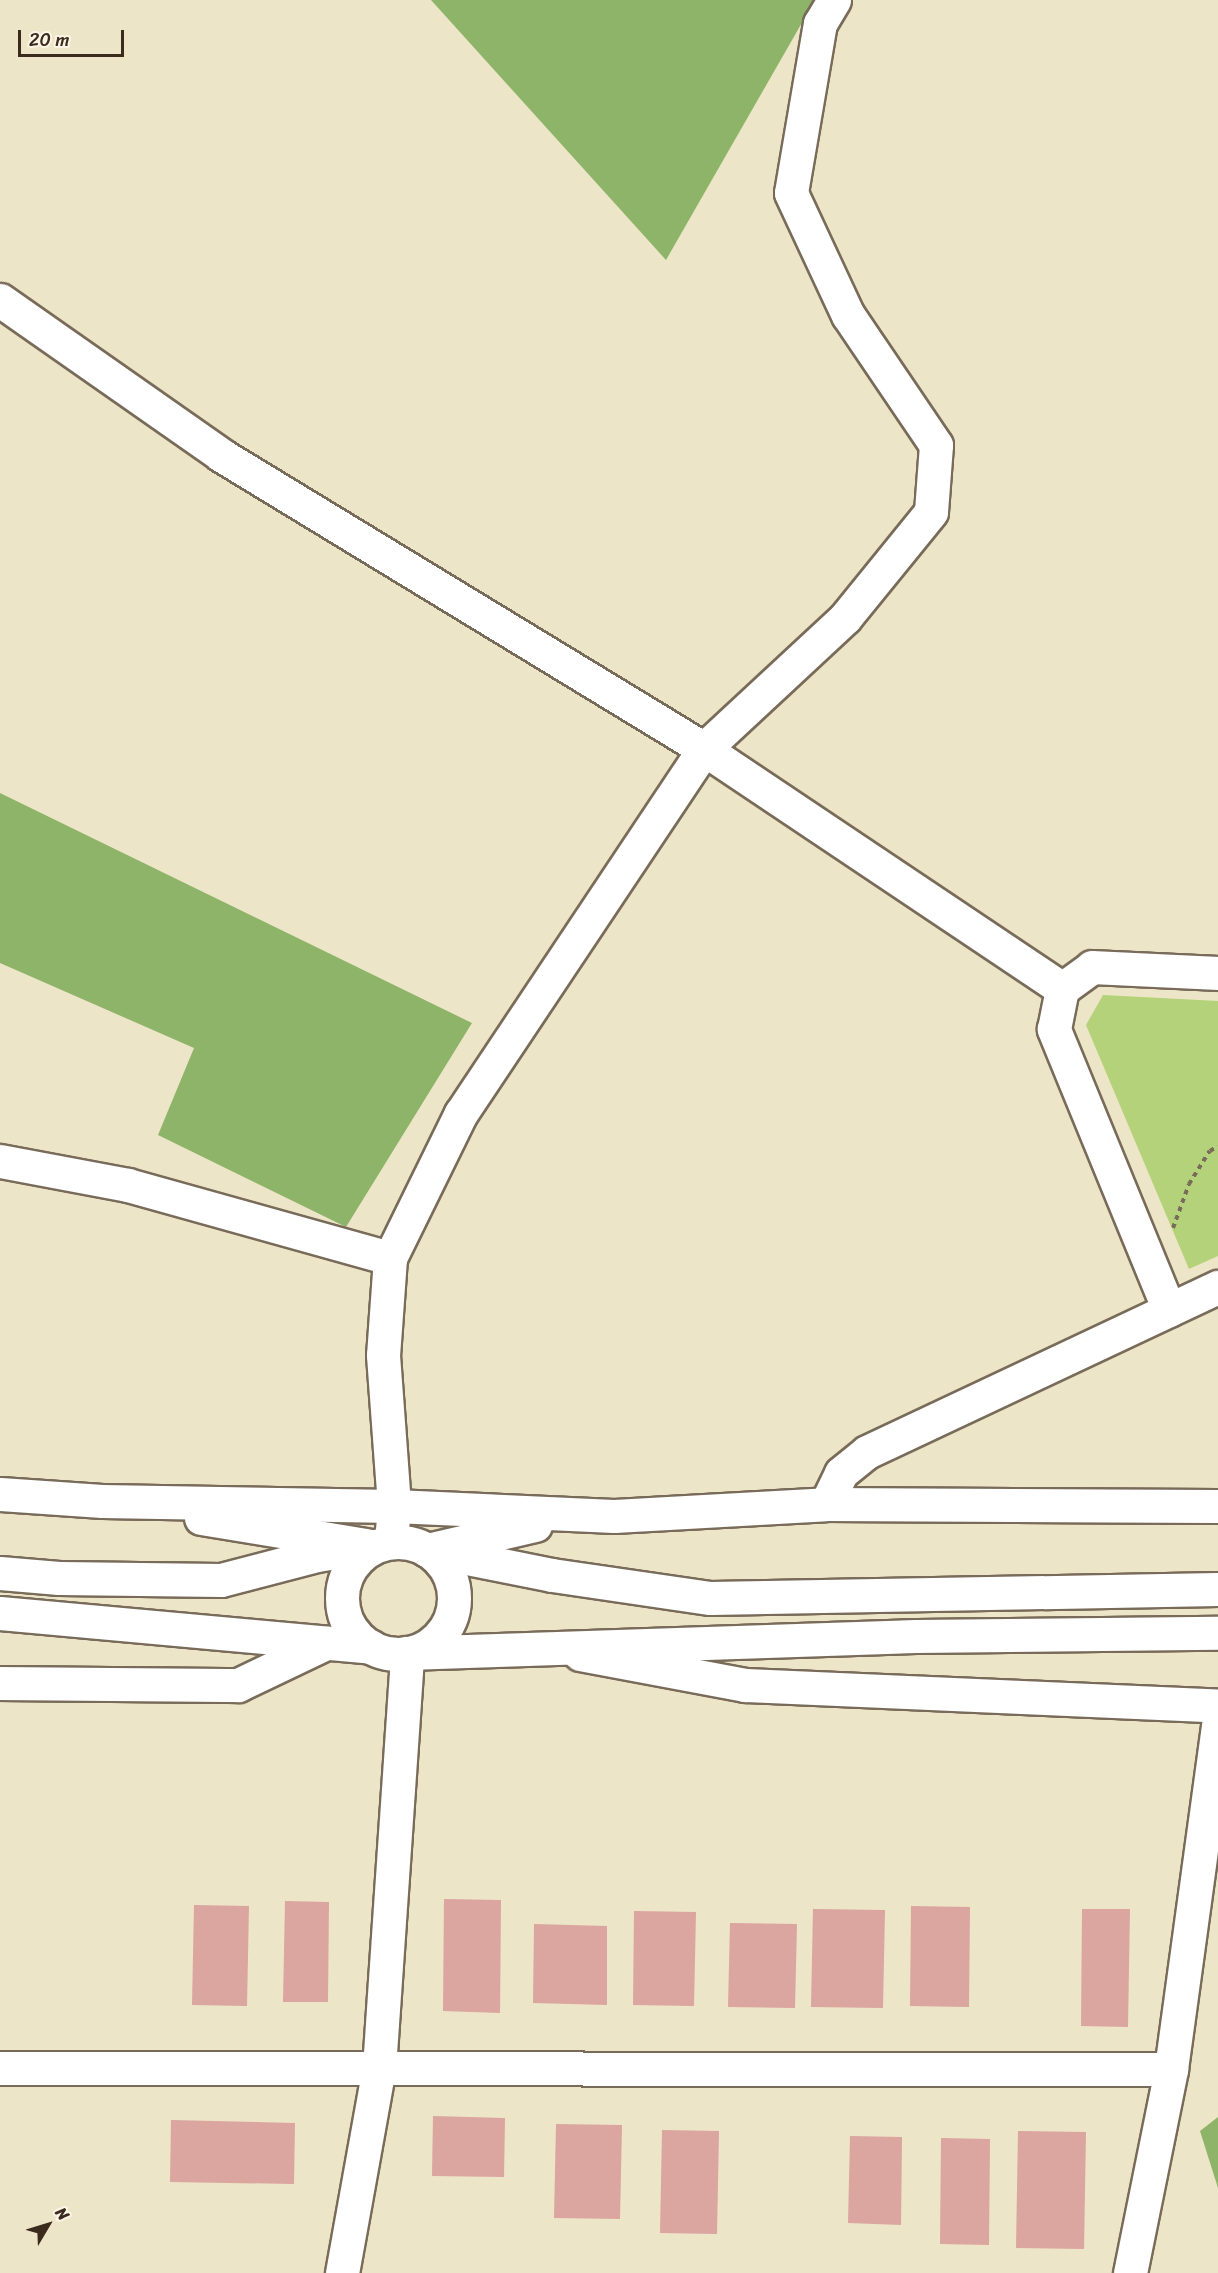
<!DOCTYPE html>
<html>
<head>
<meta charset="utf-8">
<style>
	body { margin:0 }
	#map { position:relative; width:1218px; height:2273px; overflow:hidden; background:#ede5c7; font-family:Sriracha,sans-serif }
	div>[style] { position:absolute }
	.green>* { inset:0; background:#b3d279 }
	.forest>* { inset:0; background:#8eb469 }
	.building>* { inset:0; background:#dba5a0 }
	.path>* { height:4px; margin-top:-2px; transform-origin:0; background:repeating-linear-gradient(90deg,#796b59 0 4.5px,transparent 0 9px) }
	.roads { filter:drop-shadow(2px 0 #796b59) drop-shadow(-2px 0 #796b59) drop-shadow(0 2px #796b59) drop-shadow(0 -2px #796b59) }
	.minor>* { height:33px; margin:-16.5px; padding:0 16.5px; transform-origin:16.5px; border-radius:16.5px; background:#fff }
	.tertiary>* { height:33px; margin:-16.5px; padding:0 16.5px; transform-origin:16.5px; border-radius:16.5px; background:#fff }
	.tertiary>.ring { margin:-16.5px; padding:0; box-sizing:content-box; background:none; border:33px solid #fff; border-radius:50% }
	span { translate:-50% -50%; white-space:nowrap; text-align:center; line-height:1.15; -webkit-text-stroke:4.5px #fcf5e5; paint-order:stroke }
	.north { position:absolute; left:18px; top:2195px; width:60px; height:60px; -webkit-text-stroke:4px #fcf5e5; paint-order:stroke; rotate:52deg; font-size:16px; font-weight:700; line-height:24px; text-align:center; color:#3b2a1e }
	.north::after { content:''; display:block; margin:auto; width:21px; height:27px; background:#3b2a1e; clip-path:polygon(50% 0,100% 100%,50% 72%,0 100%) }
	.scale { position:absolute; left:18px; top:30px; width:106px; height:27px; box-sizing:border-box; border:3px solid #3b2a1e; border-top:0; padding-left:8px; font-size:18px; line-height:21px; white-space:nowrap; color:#3b2a1e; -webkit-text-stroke:4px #fcf5e5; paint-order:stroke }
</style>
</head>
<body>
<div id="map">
	<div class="green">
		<i style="clip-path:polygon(1103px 995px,1218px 1001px,1218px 1256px,1189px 1269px,1086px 1025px)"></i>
	</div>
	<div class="forest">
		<i style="clip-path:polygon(431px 0,815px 0,666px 260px)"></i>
		<i style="clip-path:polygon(0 793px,472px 1023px,346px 1227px,158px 1135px,194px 1048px,0 963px)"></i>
		<i style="clip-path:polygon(1218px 2117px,1218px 2188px,1200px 2131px)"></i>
	</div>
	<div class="building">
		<i style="clip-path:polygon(444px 1899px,501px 1900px,500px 2013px,443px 2011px)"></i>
		<i style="clip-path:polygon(285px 1901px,329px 1902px,328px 2002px,283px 2002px)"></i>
		<i style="clip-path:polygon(194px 1905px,249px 1906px,247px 2006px,192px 2005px)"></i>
		<i style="clip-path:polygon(911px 1906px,970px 1907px,969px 2007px,910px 2006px)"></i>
		<i style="clip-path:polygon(813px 1909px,885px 1910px,883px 2008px,811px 2007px)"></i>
		<i style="clip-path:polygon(1082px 1909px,1130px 1909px,1128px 2027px,1081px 2026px)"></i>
		<i style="clip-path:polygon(634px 1911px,696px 1912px,694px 2006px,633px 2005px)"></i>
		<i style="clip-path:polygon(730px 1923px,797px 1924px,795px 2008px,728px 2007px)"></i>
		<i style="clip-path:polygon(534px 1924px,607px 1926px,607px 2005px,533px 2003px)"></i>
		<i style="clip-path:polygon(433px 2116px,505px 2118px,504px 2177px,432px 2176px)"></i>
		<i style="clip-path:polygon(171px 2120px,295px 2123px,294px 2184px,170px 2182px)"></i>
		<i style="clip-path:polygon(556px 2124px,622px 2125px,620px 2219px,554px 2218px)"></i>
		<i style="clip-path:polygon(662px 2130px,719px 2131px,717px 2234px,660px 2233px)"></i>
		<i style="clip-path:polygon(1018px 2131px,1086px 2132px,1084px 2249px,1016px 2248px)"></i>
		<i style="clip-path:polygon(850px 2136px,902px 2137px,901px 2225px,848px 2223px)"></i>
		<i style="clip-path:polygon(941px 2138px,990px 2139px,989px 2245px,940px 2244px)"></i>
	</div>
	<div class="path">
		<i style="left:1173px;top:1228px;width:47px;rotate:-70deg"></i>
		<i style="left:1189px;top:1184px;width:39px;rotate:-58deg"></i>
		<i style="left:1210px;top:1151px;width:9px;rotate:-32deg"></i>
	</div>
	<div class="roads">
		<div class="minor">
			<i style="left:834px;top:0;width:27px;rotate:121deg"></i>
			<i style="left:820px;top:23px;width:172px;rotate:99.7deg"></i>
			<i style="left:791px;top:193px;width:135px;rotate:65deg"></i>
			<i style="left:848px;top:315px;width:157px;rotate:55.9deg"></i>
			<i style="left:936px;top:445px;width:67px;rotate:94.3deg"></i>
			<i style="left:931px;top:512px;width:136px;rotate:129.1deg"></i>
			<i style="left:845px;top:618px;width:192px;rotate:137.1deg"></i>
			<i style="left:704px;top:749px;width:431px;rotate:33.8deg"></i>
			<i style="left:0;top:300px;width:270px;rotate:35deg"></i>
			<i style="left:221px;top:455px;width:565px;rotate:31.33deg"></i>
			<i style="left:704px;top:749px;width:438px;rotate:123.7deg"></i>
			<i style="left:461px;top:1113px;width:161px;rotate:116.1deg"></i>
			<i style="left:390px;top:1258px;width:97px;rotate:94.1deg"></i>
			<i style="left:383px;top:1355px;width:151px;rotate:85.8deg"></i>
			<i style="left:394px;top:1506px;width:292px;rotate:-179deg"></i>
			<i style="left:102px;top:1501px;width:102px;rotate:-176.1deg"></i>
			<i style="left:0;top:1161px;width:130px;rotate:10.6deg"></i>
			<i style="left:128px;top:1185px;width:272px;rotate:15.6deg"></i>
			<i style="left:1169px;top:1310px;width:304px;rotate:-112.3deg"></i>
			<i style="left:1054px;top:1029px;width:41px;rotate:-78.7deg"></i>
			<i style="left:1062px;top:989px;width:37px;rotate:-36deg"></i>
			<i style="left:1092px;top:967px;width:126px;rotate:2.7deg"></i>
			<i style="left:826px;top:1504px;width:34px;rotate:-64deg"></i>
			<i style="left:841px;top:1473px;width:33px;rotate:-39deg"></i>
			<i style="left:867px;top:1452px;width:388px;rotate:-25.2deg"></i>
			<i style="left:201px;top:1518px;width:167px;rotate:9.3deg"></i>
			<i style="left:391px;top:1541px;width:35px;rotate:-85deg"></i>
			<i style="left:394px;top:1506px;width:220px;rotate:2.6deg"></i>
			<i style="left:614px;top:1516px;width:212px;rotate:-3.2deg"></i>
			<i style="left:826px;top:1504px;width:392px;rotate:0.3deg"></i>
			<i style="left:427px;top:1550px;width:111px;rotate:-13deg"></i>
			<i style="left:580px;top:1654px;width:168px;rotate:10.6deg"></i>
			<i style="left:745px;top:1685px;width:473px;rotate:2.5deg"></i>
			<i style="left:0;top:1683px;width:238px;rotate:0.5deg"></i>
			<i style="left:238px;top:1685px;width:98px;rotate:-25.5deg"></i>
			<i style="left:0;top:2068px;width:1171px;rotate:0.05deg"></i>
			<i style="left:342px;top:2273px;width:208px;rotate:-79.8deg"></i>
			<i style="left:379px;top:2068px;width:416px;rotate:-86.1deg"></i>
			<i style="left:1130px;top:2273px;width:208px;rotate:-78.6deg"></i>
			<i style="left:1171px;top:2069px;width:347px;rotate:-82.2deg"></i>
		</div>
		<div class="tertiary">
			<i class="ring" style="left:342px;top:1542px;width:79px;height:79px"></i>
			<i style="left:427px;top:1550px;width:127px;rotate:11.3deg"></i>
			<i style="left:552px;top:1575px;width:160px;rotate:8.3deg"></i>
			<i style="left:710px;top:1598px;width:508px;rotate:-1.01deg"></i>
			<i style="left:0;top:1573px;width:59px;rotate:4.8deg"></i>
			<i style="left:59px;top:1578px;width:162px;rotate:0.7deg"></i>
			<i style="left:221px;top:1580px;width:99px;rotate:-14.6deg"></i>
			<i style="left:317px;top:1555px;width:58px;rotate:-9deg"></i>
			<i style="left:0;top:1613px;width:373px;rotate:5.2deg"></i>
			<i style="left:407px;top:1653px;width:509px;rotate:-1.91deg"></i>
			<i style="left:916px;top:1636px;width:302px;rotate:-0.6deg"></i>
		</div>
	</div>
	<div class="north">N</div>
	<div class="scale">20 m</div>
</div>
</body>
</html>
